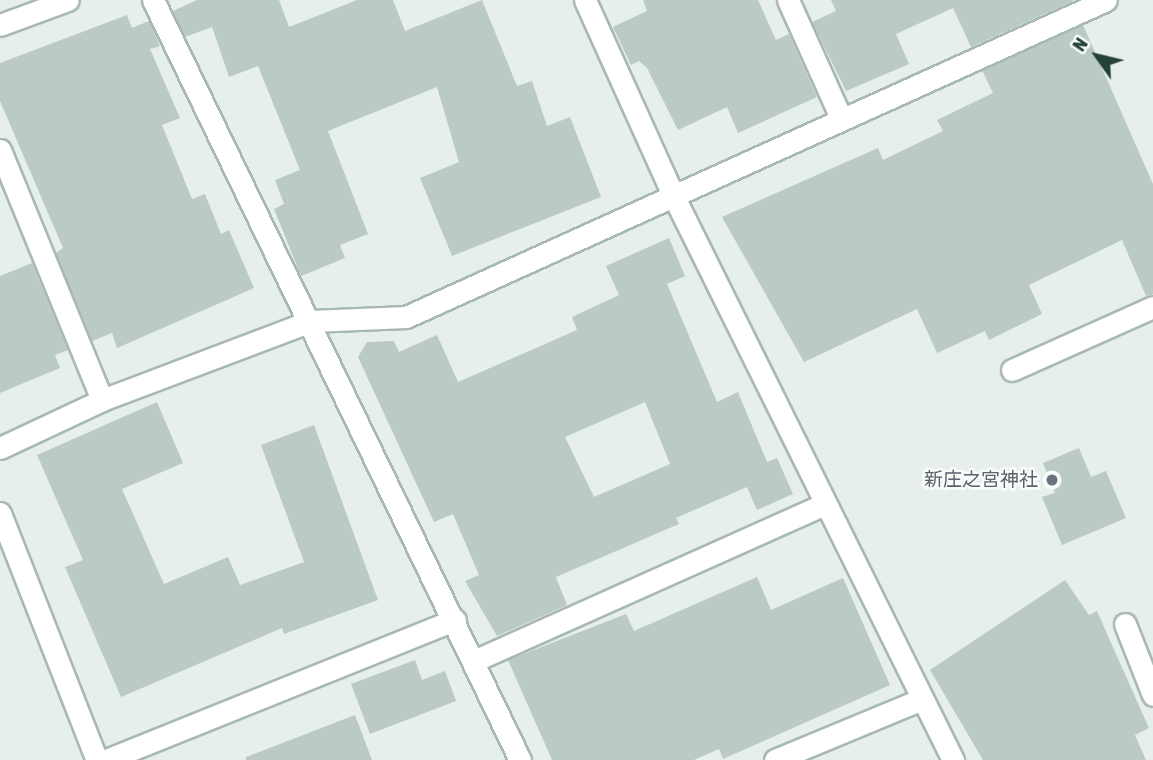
<!DOCTYPE html>
<html>
<head>
<meta charset="utf-8">
<style>
	body { margin:0 }
	#map { position:relative; width:1153px; height:760px; overflow:hidden; background:#e6efeb; font-family:"Asap Condensed","Noto Sans JP",sans-serif }
	div>[style] { position:absolute }
	.building>* { inset:0; background:#bbcac4 }
	.roads { filter:drop-shadow(2px 0 #a8b8b2) drop-shadow(-2px 0 #a8b8b2) drop-shadow(0 2px #a8b8b2) drop-shadow(0 -2px #a8b8b2) }
	.street>* { height:21px; margin:-10.5px; padding:0 10.5px; transform-origin:10.5px; border-radius:10.5px; background:#fff }
	.dots>* { width:19px; height:19px; translate:-50% -50%; box-sizing:border-box; border:4px solid #f7fbf9; border-radius:50% }
	span { translate:-50% -50%; white-space:nowrap; text-align:center; line-height:1.15; -webkit-text-stroke:5px #f7fbf9; paint-order:stroke }
	.worship-label { font-size:19px; color:#5b616d }
	.right { translate:-100% -50%; text-align:right }
	.north { position:absolute; left:1062px; top:21px; width:70px; height:70px; -webkit-text-stroke:5px #f7fbf9; paint-order:stroke; rotate:304deg; font-size:19px; font-weight:700; line-height:28px; text-align:center; color:#24423a }
	.north::after { content:''; display:block; margin:auto; width:24px; height:32px; background:#24423a; clip-path:polygon(50% 0,100% 100%,50% 72%,0 100%) }
</style>
</head>
<body>
<div id="map">
	<div class="building">
		<i style="clip-path:polygon(197px 0,279px 0,289px 27px,357px 0,393px 0,405px 31px,482px 0,517px 86px,532px 81px,547px 126px,570px 117px,601px 197px,452px 256px,420px 178px,459px 162px,437px 87px,328px 131px,368px 234px,340px 245px,345px 258px,301px 276px,274px 209px,284px 204px,275px 180px,300px 170px,258px 66px,229px 77px,212px 27px,185px 37px,173px 11px)"></i>
		<i style="clip-path:polygon(643px 0,758px 0,776px 40px,789px 34px,817px 97px,738px 133px,727px 107px,678px 130px,647px 68px,639px 61px,631px 65px,613px 27px,647px 11px)"></i>
		<i style="clip-path:polygon(831px 0,1073px 0,1073px 1px,971px 47px,953px 8px,896px 34px,909px 64px,846px 91px,812px 22px,836px 11px)"></i>
		<i style="clip-path:polygon(127px 15px,132px 28px,149px 21px,160px 46px,150px 49px,180px 118px,162px 125px,192px 199px,205px 194px,221px 234px,229px 230px,254px 288px,117px 348px,112px 333px,92px 341px,56px 253px,63px 248px,0 101px,0 63px)"></i>
		<i style="clip-path:polygon(1083px 25px,1153px 184px,1153px 294px,1146px 296px,1122px 240px,1029px 285px,1042px 314px,989px 340px,985px 331px,937px 353px,917px 309px,804px 362px,722px 217px,878px 148px,883px 160px,943px 131px,937px 120px,993px 93px,982px 70px)"></i>
		<i style="clip-path:polygon(evenodd,669px 238px,685px 276px,667px 284px,717px 402px,738px 392px,767px 462px,777px 458px,793px 494px,757px 510px,747px 487px,676px 518px,679px 524px,556px 577px,567px 605px,497px 636px,465px 581px,479px 575px,453px 514px,434px 522px,358px 357px,367px 342px,394px 341px,399px 352px,437px 335px,458px 382px,577px 330px,572px 317px,619px 295px,606px 266px,669px 238px,645px 402px,670px 464px,594px 497px,565px 437px,645px 402px)"></i>
		<i style="clip-path:polygon(32px 263px,68px 350px,55px 355px,60px 368px,0 393px,0 276px)"></i>
		<i style="clip-path:polygon(157px 402px,183px 463px,122px 489px,164px 584px,228px 557px,240px 585px,304px 562px,261px 445px,314px 425px,378px 600px,284px 634px,282px 628px,121px 697px,65px 567px,83px 560px,37px 455px)"></i>
		<i style="clip-path:polygon(1079px 448px,1091px 477px,1106px 471px,1126px 518px,1062px 545px,1042px 497px,1055px 493px,1043px 463px)"></i>
		<i style="clip-path:polygon(757px 577px,771px 610px,843px 578px,890px 685px,723px 759px,719px 749px,694px 760px,552px 760px,508px 660px,626px 614px,634px 631px)"></i>
		<i style="clip-path:polygon(1065px 580px,1089px 615px,1097px 611px,1112px 645px,1149px 728px,1135px 735px,1146px 760px,983px 760px,930px 670px)"></i>
		<i style="clip-path:polygon(415px 660px,422px 680px,445px 671px,456px 701px,370px 734px,351px 684px)"></i>
		<i style="clip-path:polygon(355px 715px,372px 760px,246px 760px,246px 757px)"></i>
	</div>
	<div class="roads">
		<div class="street">
			<i style="left:153px;top:0;width:844px;rotate:64.22deg"></i>
			<i style="left:585px;top:0;width:214px;rotate:65.7deg"></i>
			<i style="left:673px;top:195px;width:631px;rotate:63.64deg"></i>
			<i style="left:788px;top:0;width:129px;rotate:65.8deg"></i>
			<i style="left:0;top:25px;width:72px;rotate:-20.2deg"></i>
			<i style="left:0;top:150px;width:270px;rotate:67.8deg"></i>
			<i style="left:1012px;top:370px;width:154px;rotate:-24.1deg"></i>
			<i style="left:0;top:448px;width:113px;rotate:-25.2deg"></i>
			<i style="left:102px;top:400px;width:223px;rotate:-20.7deg"></i>
			<i style="left:311px;top:321px;width:95px;rotate:-2.4deg"></i>
			<i style="left:406px;top:317px;width:768px;rotate:-24.36deg"></i>
			<i style="left:0;top:513px;width:265px;rotate:68.6deg"></i>
			<i style="left:1125px;top:624px;width:76px;rotate:68.5deg"></i>
			<i style="left:476px;top:660px;width:381px;rotate:-24.1deg"></i>
			<i style="left:106px;top:760px;width:376px;rotate:-21.9deg"></i>
			<i style="left:775px;top:760px;width:159px;rotate:-22.5deg"></i>
		</div>
	</div>
	<div class="dots">
		<i style="left:1052px;top:480px;background:#6b7280"></i>
	</div>
	<div class="worship-label">
		<span class="right" style="left:1038px;top:480px">新庄之宮神社</span>
	</div>
	<div class="north">N</div>
</div>
</body>
</html>
